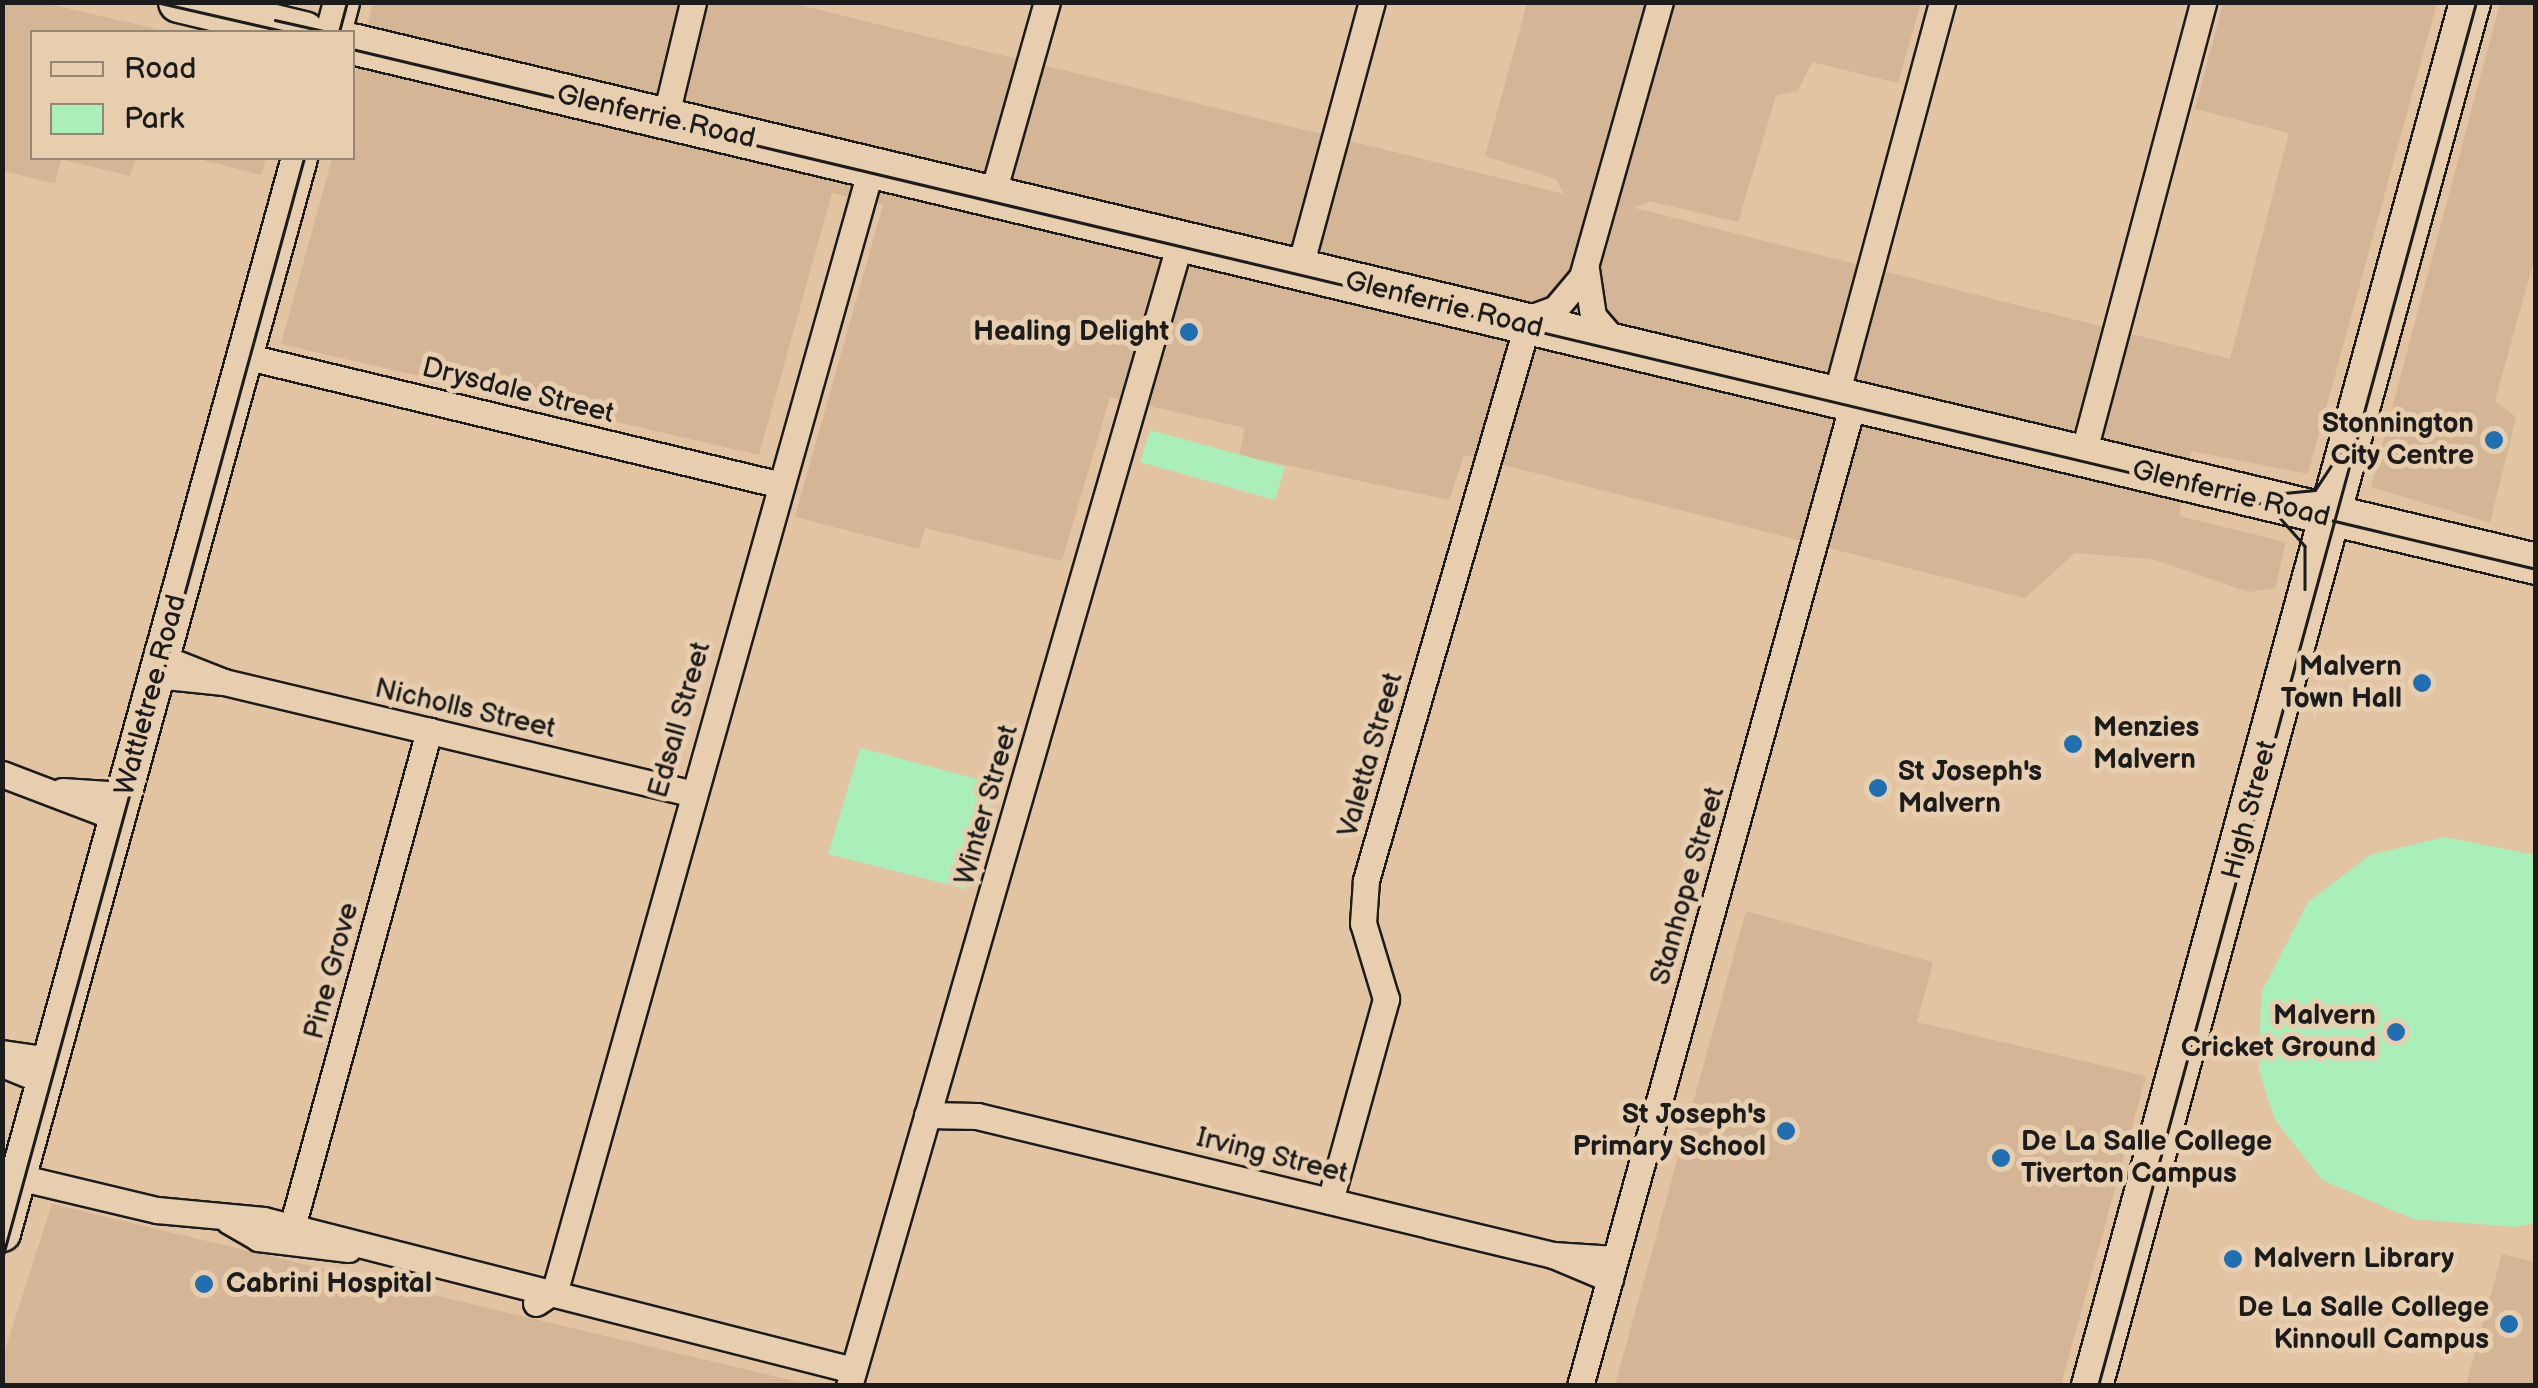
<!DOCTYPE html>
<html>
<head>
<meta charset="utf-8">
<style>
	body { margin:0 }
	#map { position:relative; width:2538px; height:1388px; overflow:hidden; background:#e2c4a3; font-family:"Balsamiq Sans",sans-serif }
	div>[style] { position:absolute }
	.built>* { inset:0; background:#d4b595 }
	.green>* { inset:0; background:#aaeeb9 }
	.roads { filter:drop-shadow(2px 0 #1c1c1c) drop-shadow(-2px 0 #1c1c1c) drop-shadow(0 2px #1c1c1c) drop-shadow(0 -2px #1c1c1c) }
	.street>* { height:25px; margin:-12.5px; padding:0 12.5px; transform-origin:12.5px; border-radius:12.5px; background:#e7ceaf }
	.secondary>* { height:35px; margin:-17.5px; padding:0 17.5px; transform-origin:17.5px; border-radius:17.5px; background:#e7ceaf }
	.primary>* { height:40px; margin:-20px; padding:0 20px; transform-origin:20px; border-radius:20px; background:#e7ceaf }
	.tram>* { height:2.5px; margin:-1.25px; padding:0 1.25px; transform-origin:1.25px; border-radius:1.25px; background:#1c1c1c }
	.dots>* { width:28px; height:28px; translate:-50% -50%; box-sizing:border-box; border:5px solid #e7ceaf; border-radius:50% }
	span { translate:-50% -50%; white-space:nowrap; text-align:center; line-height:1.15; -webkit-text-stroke:10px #e7ceaf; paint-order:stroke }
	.street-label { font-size:28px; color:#1c1c1c }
	.poi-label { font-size:28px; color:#1c1c1c; font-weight:700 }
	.right { translate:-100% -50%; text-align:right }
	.left { translate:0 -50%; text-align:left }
	.frame { position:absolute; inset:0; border:5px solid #1c1c1c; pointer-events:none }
	.legend { position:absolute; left:30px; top:30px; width:325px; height:130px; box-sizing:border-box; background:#e7ceaf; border:2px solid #968774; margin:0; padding:12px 18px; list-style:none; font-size:30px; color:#1c1c1c }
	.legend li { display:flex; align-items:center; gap:20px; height:50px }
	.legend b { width:50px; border:2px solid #968774 }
</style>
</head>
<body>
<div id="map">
	<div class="built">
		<i style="clip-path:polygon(3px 2px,45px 3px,169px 32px,32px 32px,32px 158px,136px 158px,130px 176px,61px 159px,55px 184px,3px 171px)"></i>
		<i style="clip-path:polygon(373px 3px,792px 3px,1564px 194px,1556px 179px,1485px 156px,1527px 3px,1921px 3px,1898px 83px,1812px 62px,1798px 91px,1776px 96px,1738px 222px,1649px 201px,1635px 208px,2230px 359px,2289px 133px,2195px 109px,2223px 3px,2437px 3px,2308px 474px,2191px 451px,2179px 516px,2286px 542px,2275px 588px,2249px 592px,2152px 559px,2075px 553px,2025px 598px,1464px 455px,1449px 500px,1239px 455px,1245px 428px,1110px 397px,1062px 561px,925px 528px,919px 549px,795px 517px,883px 205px,832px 193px,759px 455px,281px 344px,332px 158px,352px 158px,353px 85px)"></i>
		<i style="clip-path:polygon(2500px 3px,2535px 3px,2536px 253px,2495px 401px,2516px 417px,2490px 523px,2371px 487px)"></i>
		<i style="clip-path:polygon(195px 158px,266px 158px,261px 175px)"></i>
		<i style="clip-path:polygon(1746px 911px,1933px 962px,1917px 1022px,2146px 1076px,2061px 1385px,1615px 1385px)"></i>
		<i style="clip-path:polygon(52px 1204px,811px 1385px,3px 1385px,3px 1356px)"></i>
		<i style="clip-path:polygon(2502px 1254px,2535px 1262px,2535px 1385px,2466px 1385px)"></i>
	</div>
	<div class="green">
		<i style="clip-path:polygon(1150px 430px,1285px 467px,1275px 500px,1140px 462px)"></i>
		<i style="clip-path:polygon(860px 748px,996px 784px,965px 889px,828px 854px)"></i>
		<i style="clip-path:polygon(2445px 837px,2535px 855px,2535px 1223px,2515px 1227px,2413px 1219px,2322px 1180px,2275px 1120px,2259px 1071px,2261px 993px,2308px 902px,2370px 855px)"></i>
	</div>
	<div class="roads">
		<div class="street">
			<i style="left:665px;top:119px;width:120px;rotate:-76.5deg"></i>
			<i style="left:992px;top:196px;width:202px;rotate:-74.2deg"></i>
			<i style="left:1586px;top:269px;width:48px;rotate:81.5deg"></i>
			<i style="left:1593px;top:316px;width:37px;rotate:49deg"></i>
			<i style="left:1299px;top:270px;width:278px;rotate:-74.8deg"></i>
			<i style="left:1524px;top:320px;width:33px;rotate:-20deg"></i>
			<i style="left:1555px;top:309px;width:42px;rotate:-49.8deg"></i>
			<i style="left:1582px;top:277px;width:286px;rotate:-74.2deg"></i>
			<i style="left:244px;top:356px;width:548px;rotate:13.5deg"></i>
			<i style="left:1835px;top:399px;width:411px;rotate:-74.9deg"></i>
			<i style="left:2082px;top:458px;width:472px;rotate:-75.1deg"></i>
			<i style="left:161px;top:657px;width:68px;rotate:21.6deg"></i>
			<i style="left:156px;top:675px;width:68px;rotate:5.9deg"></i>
			<i style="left:224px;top:682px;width:480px;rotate:13.4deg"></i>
			<i style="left:2px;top:774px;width:123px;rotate:20.9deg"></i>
			<i style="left:62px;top:791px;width:61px;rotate:3.8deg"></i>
			<i style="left:2px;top:1053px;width:49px;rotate:8.3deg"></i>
			<i style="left:2px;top:1064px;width:45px;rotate:22deg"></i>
			<i style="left:927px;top:1115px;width:50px;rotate:1.1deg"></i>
			<i style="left:977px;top:1116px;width:593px;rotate:13.57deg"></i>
			<i style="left:1553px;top:1255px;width:62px;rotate:22.8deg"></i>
			<i style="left:18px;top:1177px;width:143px;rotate:13.4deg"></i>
			<i style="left:157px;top:1210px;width:107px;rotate:5.3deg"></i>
			<i style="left:264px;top:1220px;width:608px;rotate:14.29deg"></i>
			<i style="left:1330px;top:1201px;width:210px;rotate:-74.5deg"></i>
			<i style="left:1386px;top:999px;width:79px;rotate:-106.8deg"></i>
			<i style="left:1363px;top:923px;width:43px;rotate:-86deg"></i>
			<i style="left:1366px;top:880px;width:578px;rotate:-73.82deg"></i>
			<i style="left:229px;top:1221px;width:34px;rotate:30deg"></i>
			<i style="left:258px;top:1238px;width:91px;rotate:7deg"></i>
			<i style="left:292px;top:1227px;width:515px;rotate:-74.56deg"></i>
			<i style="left:1553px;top:1255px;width:62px;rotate:3.7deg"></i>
			<i style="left:536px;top:1303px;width:23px;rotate:-34deg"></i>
			<i style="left:555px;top:1290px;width:1166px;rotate:-74.27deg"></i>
			<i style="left:849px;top:1386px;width:1191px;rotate:-73.86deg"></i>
			<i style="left:1580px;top:1386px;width:1020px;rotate:-74.48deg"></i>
		</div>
		<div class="secondary">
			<i style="left:333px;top:32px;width:31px;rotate:-75deg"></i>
			<i style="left:2px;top:1233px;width:1115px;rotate:-74.56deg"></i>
		</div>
		<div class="primary">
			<i style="left:179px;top:2px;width:129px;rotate:13.5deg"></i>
			<i style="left:352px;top:44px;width:2245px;rotate:13.39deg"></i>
			<i style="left:2092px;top:1386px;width:1435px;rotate:-74.72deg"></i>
		</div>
	</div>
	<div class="tram">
		<i style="left:156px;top:2px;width:134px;rotate:12.9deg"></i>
		<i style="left:275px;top:20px;width:54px;rotate:12.8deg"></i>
		<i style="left:339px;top:32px;width:31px;rotate:-75deg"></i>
		<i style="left:352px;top:49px;width:2245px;rotate:13.39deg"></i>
		<i style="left:2264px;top:495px;width:51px;rotate:-5.6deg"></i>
		<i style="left:2315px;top:490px;width:53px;rotate:-56.6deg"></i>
		<i style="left:2275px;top:512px;width:45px;rotate:48.6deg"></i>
		<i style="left:2305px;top:546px;width:43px;rotate:90deg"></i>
		<i style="left:2px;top:1259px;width:1142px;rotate:-74.66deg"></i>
		<i style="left:2098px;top:1386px;width:1435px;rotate:-74.72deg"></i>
	</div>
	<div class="dots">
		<i style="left:1189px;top:332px;background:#1f6fb2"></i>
		<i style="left:2494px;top:440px;background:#1f6fb2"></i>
		<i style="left:2422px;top:683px;background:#1f6fb2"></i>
		<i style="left:2073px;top:744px;background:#1f6fb2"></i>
		<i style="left:1878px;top:788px;background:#1f6fb2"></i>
		<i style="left:2396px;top:1032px;background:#1f6fb2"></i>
		<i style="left:1786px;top:1131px;background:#1f6fb2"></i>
		<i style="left:2001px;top:1158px;background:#1f6fb2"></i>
		<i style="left:2233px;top:1259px;background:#1f6fb2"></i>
		<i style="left:204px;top:1284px;background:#1f6fb2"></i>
		<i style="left:2509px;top:1324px;background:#1f6fb2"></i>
	</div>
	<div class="street-label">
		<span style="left:656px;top:117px;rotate:13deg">Glenferrie Road</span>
		<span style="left:1444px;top:305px;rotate:14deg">Glenferrie Road</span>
		<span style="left:518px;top:391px;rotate:14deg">Drysdale Street</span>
		<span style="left:2231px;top:494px;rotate:14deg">Glenferrie Road</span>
		<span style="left:151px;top:695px;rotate:-75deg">Wattletree Road</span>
		<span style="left:465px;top:709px;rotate:13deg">Nicholls Street</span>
		<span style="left:680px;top:720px;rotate:-74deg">Edsall Street</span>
		<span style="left:1371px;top:755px;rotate:-74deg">Valetta Street</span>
		<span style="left:987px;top:805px;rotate:-74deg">Winter Street</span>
		<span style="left:2250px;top:810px;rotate:-75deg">High Street</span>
		<span style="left:1688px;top:886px;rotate:-74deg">Stanhope Street</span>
		<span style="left:332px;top:971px;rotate:-75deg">Pine Grove</span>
		<span style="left:1272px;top:1156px;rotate:14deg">Irving Street</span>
	</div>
	<div class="poi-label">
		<span class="right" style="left:1169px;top:332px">Healing Delight</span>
		<span class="right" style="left:2474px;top:440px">Stonnington<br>City Centre</span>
		<span class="right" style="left:2402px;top:683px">Malvern<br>Town Hall</span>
		<span class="left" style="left:2093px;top:744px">Menzies<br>Malvern</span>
		<span class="left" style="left:1898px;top:788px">St Joseph's<br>Malvern</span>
		<span class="right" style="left:2376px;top:1032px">Malvern<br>Cricket Ground</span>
		<span class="right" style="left:1766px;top:1131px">St Joseph's<br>Primary School</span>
		<span class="left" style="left:2021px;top:1158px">De La Salle College<br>Tiverton Campus</span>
		<span class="left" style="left:2253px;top:1259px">Malvern Library</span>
		<span class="left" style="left:226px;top:1284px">Cabrini Hospital</span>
		<span class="right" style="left:2489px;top:1324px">De La Salle College<br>Kinnoull Campus</span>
	</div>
	<div class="frame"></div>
	<ul class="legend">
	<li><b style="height:12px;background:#e7ceaf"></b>Road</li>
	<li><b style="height:28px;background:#aaeeb9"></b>Park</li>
	</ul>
</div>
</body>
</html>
